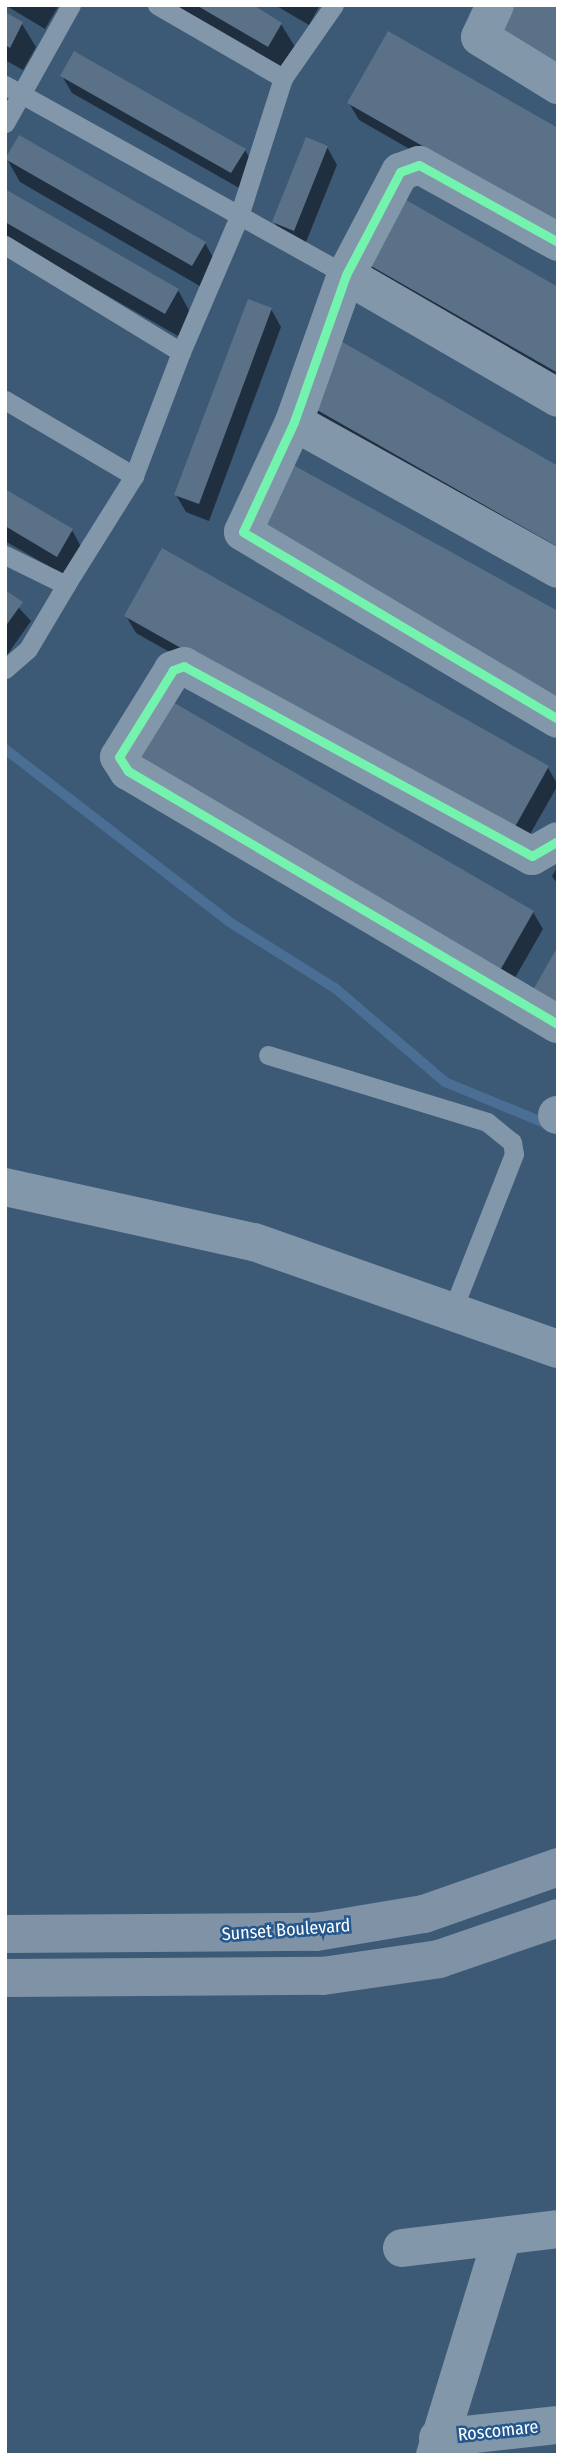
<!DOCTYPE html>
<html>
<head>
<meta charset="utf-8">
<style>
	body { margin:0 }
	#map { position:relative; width:563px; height:2460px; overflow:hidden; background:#3c5976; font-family:"Fira Sans Condensed",sans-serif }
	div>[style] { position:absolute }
	.shadow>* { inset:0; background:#0007 }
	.stream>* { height:10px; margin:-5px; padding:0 5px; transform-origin:5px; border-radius:5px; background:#4a6e94 }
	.building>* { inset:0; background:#5a7188 }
	.service>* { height:19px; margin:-9.5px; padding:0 9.5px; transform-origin:9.5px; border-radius:9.5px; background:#8397aa }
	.minor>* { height:38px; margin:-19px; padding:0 19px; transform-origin:19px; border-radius:19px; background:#8397aa }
	.secondary>* { height:38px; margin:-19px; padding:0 19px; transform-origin:19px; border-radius:19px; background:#8093a6 }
	.cycleway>* { height:9px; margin:-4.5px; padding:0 4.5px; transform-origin:4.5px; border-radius:4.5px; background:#73f3ae }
	span { translate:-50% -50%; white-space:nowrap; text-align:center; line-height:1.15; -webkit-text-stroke:5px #24588f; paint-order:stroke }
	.street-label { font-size:18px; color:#fff }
	.frame { position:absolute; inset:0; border:7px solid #fff; pointer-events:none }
</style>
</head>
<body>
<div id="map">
	<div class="shadow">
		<i style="clip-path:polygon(5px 5px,59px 5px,45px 29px)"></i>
		<i style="clip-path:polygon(172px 5px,249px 5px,281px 24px,295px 47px,281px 70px)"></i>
		<i style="clip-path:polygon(275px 5px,320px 5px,309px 25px)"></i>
		<i style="clip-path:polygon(5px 14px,22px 24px,36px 47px,23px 70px,5px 60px)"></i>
		<i style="clip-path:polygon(389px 33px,558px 234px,359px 120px,349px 103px)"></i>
		<i style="clip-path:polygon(62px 76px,245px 150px,255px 167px,241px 189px,72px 93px)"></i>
		<i style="clip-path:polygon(327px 147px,337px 165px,304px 247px,284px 239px,274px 222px)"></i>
		<i style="clip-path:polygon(7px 159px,205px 243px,218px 266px,205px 289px,20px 182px)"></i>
		<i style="clip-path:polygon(5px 191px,178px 290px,191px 314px,178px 336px,5px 237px)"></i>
		<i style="clip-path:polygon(359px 258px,558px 289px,558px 383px,369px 276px)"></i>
		<i style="clip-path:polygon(271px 309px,281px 327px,209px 521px,186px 512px,176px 495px)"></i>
		<i style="clip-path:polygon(305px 402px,558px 468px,558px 558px,316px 420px)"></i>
		<i style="clip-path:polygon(5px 491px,72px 530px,85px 554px,71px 579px,5px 541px)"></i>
		<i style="clip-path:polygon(5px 593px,31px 621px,5px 658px)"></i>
		<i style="clip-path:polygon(126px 616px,548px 768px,558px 785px,521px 850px,136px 633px)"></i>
		<i style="clip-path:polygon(134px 774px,533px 912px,543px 929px,508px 990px)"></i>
		<i style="clip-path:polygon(558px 866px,558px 885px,552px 876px)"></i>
	</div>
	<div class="stream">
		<i style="left:5px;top:749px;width:282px;rotate:37.6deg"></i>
		<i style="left:228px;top:921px;width:126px;rotate:32.1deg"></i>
		<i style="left:335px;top:988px;width:145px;rotate:40.5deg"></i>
		<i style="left:445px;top:1082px;width:116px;rotate:22.4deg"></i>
	</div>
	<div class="building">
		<i style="clip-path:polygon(196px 5px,253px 5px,282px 23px,268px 47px)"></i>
		<i style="clip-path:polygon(496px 5px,558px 5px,558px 67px,485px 25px)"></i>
		<i style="clip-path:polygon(5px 12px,23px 22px,10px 48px,5px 45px)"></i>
		<i style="clip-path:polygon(388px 31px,558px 128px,558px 223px,347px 103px)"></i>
		<i style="clip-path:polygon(74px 51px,246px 149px,231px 173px,60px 76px)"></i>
		<i style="clip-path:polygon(19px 135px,206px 242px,192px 266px,5px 159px)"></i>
		<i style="clip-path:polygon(306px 137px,328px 146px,294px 231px,272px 222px)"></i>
		<i style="clip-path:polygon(5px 189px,179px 289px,165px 314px,5px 222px)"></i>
		<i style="clip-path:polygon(394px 193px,558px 287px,558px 373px,357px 258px)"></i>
		<i style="clip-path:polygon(248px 299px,272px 308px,199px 504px,174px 495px)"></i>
		<i style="clip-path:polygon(339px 340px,558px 466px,558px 547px,303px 402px)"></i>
		<i style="clip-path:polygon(286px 461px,558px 611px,558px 698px,249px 528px)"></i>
		<i style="clip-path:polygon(5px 489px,73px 529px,57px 557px,5px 526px)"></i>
		<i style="clip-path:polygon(162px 548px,549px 766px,511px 834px,124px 616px)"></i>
		<i style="clip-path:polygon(5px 590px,23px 602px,5px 627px)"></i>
		<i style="clip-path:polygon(159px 694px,534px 911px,498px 974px,122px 757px)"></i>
		<i style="clip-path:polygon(558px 946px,558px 1004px,533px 990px)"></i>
	</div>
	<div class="service">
		<i style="left:157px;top:5px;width:146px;rotate:30.1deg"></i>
		<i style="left:283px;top:78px;width:89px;rotate:-55.1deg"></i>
		<i style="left:5px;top:85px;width:390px;rotate:29.1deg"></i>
		<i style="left:5px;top:123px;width:135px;rotate:-60.8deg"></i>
		<i style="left:5px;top:245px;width:206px;rotate:31.3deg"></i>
		<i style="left:181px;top:352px;width:133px;rotate:110.8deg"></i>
		<i style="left:134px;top:476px;width:128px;rotate:122deg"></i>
		<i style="left:66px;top:585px;width:68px;rotate:-153.8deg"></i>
		<i style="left:181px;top:352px;width:145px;rotate:-66.8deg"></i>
		<i style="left:238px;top:219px;width:148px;rotate:-72.3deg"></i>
		<i style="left:5px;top:400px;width:150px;rotate:30.5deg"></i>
		<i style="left:5px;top:669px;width:30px;rotate:-41deg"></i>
		<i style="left:28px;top:649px;width:74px;rotate:-59.3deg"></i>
		<i style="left:268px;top:1055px;width:229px;rotate:17deg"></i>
		<i style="left:487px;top:1122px;width:32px;rotate:39deg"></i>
		<i style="left:512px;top:1142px;width:12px;rotate:81deg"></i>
		<i style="left:514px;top:1154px;width:167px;rotate:111.5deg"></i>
	</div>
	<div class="minor">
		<i style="left:495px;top:5px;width:35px;rotate:115deg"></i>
		<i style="left:480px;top:37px;width:92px;rotate:31.6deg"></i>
		<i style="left:558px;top:242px;width:159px;rotate:-151deg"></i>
		<i style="left:419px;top:165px;width:20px;rotate:160deg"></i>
		<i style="left:400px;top:172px;width:116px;rotate:117.7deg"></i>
		<i style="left:346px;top:275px;width:156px;rotate:109.5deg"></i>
		<i style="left:294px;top:422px;width:121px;rotate:114.9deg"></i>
		<i style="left:243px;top:532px;width:366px;rotate:30.7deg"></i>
		<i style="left:346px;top:275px;width:245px;rotate:30.1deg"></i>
		<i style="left:294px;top:422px;width:302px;rotate:29.1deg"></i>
		<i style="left:558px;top:841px;width:30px;rotate:150deg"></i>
		<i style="left:532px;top:856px;width:396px;rotate:-151.4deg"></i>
		<i style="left:184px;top:666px;width:12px;rotate:160deg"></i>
		<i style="left:173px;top:670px;width:102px;rotate:121.8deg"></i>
		<i style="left:119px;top:757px;width:17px;rotate:57deg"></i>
		<i style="left:128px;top:771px;width:499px;rotate:30.5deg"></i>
		<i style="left:557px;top:1115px;width:1px"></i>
		<i style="left:5px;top:1187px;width:255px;rotate:12.5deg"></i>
		<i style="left:254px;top:1242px;width:322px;rotate:19.4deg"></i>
		<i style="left:402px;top:2248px;width:157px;rotate:-6.9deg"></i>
		<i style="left:438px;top:2438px;width:121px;rotate:-6.2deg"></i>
		<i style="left:435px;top:2455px;width:225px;rotate:-72.9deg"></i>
	</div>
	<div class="secondary">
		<i style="left:5px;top:1934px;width:311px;rotate:-0.4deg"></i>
		<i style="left:316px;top:1932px;width:109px;rotate:-9.5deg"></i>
		<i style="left:424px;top:1914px;width:142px;rotate:-19.3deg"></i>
		<i style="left:5px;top:1978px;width:318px;rotate:-0.4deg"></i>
		<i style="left:323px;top:1976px;width:117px;rotate:-8.3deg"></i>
		<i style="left:439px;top:1959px;width:126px;rotate:-19deg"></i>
	</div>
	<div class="cycleway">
		<i style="left:558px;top:242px;width:159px;rotate:-151deg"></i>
		<i style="left:419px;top:165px;width:20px;rotate:160deg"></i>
		<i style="left:400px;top:172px;width:116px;rotate:117.7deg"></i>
		<i style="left:346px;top:275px;width:156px;rotate:109.5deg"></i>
		<i style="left:294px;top:422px;width:121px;rotate:114.9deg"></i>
		<i style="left:243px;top:532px;width:366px;rotate:30.7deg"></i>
		<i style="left:558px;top:841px;width:30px;rotate:150deg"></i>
		<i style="left:532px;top:856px;width:396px;rotate:-151.4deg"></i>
		<i style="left:184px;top:666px;width:12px;rotate:160deg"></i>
		<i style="left:173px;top:670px;width:102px;rotate:121.8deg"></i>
		<i style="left:119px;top:757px;width:17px;rotate:57deg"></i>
		<i style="left:128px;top:771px;width:499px;rotate:30.5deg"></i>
	</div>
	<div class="street-label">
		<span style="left:286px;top:1930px;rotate:-4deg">Sunset Boulevard</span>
		<span style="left:498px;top:2431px;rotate:-6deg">Roscomare</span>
	</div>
	<div class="frame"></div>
</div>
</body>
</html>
